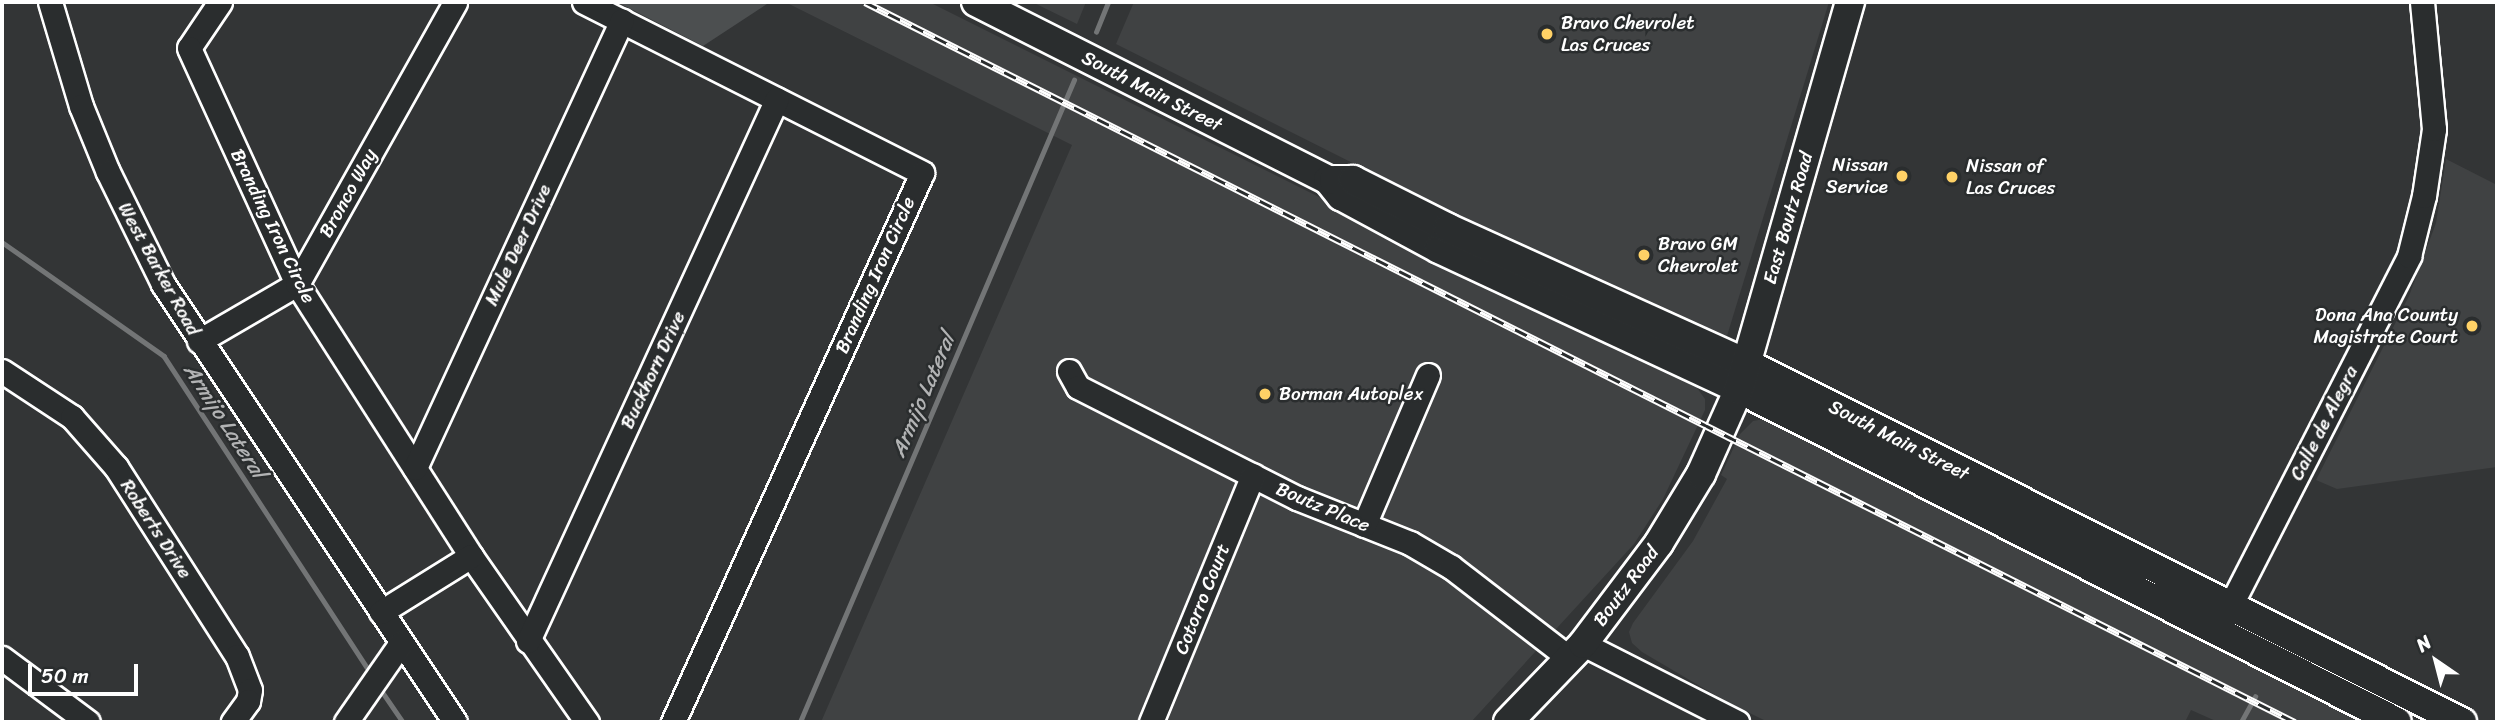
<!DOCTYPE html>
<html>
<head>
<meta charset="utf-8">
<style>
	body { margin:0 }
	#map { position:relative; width:2499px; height:724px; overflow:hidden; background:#333536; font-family:Sriracha,sans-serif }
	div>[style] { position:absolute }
	.built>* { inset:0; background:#404243 }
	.green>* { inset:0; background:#4c4f50 }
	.stream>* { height:4.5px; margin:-2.25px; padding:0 2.25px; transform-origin:2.25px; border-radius:2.25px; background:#737576 }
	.roads { filter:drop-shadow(2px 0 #fff) drop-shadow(-2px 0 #fff) drop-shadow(0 2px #fff) drop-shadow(0 -2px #fff) }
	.minor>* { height:23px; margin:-11.5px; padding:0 11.5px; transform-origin:11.5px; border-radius:11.5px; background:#2a2d2e }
	.major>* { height:28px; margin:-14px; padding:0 14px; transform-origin:14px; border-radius:14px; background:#2a2d2e }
	.rail>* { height:7px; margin-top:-3.5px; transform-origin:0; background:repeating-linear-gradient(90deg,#2a2d2e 0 13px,#fff 0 26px); box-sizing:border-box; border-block:2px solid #fff }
	.dots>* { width:19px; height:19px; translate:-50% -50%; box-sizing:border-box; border:4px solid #2a2d2e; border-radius:50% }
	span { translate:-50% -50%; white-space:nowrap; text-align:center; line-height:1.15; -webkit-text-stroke:5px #2a2d2e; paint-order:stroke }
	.poi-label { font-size:19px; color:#fff }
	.left { translate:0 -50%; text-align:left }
	.right { translate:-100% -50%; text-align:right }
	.street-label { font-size:19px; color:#fff }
	.water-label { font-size:21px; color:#b2b3b4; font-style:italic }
	.frame { position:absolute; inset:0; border:4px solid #fff; pointer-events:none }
	.north { position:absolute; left:2401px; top:626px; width:70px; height:70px; -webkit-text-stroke:5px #2a2d2e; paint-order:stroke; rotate:325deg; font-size:19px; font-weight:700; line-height:28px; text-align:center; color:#fff }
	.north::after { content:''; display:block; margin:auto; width:24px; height:32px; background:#fff; clip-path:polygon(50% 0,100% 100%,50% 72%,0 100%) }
	.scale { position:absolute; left:28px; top:664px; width:110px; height:32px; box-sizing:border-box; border:4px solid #fff; border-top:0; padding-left:9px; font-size:21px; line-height:24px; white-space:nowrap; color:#fff; -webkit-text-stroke:5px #2a2d2e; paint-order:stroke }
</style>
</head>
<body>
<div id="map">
	<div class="built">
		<i style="clip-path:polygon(785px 2px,929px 2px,1695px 385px,1705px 399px,1705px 410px,1663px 499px,1634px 544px,1471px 722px,821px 722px,1072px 145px)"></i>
		<i style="clip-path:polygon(1032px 2px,1086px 2px,1077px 24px)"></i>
		<i style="clip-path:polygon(1134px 2px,1829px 2px,1723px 349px,1116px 44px)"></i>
		<i style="clip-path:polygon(2446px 159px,2497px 185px,2497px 467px,2337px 489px,2316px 480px,2409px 296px,2436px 223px)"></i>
		<i style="clip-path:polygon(1764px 419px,1774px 422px,2365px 722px,2218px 722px,2191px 710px,2185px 722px,1768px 722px,1727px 702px,1642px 652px,1632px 643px,1629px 632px,1633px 623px,1693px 541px,1727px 479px,1721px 475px,1740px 434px,1753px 421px)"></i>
	</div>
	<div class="green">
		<i style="clip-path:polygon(617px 2px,770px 2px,703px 46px)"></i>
	</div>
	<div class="stream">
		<i style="left:1096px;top:32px;width:32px;rotate:-68deg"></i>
		<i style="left:2px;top:242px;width:198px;rotate:35.1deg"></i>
		<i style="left:164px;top:356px;width:374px;rotate:56.9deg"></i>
		<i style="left:379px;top:687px;width:42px;rotate:55.6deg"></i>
		<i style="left:800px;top:722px;width:698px;rotate:-66.89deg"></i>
		<i style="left:2241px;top:722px;width:29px;rotate:-61deg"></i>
	</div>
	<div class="roads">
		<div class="minor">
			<i style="left:50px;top:2px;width:109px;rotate:73.4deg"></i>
			<i style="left:81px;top:106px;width:71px;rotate:67.8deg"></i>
			<i style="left:108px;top:172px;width:125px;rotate:63.8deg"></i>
			<i style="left:163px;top:284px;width:526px;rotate:56.31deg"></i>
			<i style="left:220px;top:2px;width:55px;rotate:124deg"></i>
			<i style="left:189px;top:48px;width:260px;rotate:65.4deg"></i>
			<i style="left:297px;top:284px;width:323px;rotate:57.4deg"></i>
			<i style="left:471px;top:556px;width:203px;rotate:55.1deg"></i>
			<i style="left:584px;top:2px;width:379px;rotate:26.8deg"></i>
			<i style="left:922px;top:173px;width:603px;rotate:114.4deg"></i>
			<i style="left:199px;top:341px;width:113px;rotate:-30.2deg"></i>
			<i style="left:297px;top:284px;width:323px;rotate:-60.7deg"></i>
			<i style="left:2px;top:371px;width:84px;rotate:33.3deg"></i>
			<i style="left:72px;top:417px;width:67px;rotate:48.7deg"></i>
			<i style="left:116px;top:467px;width:224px;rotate:57.4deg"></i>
			<i style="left:237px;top:656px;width:36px;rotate:69deg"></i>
			<i style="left:250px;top:690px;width:11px;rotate:100deg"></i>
			<i style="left:248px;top:701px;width:26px;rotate:126deg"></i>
			<i style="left:1069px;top:371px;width:18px;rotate:61deg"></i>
			<i style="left:1078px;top:387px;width:246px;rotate:26.9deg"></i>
			<i style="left:1297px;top:498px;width:122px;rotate:21.7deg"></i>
			<i style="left:1410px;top:543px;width:48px;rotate:30.3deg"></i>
			<i style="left:1451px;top:567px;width:149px;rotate:37.6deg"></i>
			<i style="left:415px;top:468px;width:493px;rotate:-65.2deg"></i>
			<i style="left:1364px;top:525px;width:163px;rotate:-66.9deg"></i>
			<i style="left:381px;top:612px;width:106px;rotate:-31.9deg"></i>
			<i style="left:2223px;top:620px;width:409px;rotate:-62.9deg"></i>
			<i style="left:2409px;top:256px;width:62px;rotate:-76deg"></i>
			<i style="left:2424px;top:196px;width:68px;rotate:-81.5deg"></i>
			<i style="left:2434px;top:129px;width:128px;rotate:-95.4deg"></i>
			<i style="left:528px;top:641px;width:596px;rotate:-65.33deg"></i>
			<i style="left:1583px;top:644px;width:173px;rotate:26.9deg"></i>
			<i style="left:2px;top:658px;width:107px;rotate:36.7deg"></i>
			<i style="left:346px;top:722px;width:96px;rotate:-55.2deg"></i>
			<i style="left:1151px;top:722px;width:267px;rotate:-67.6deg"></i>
		</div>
		<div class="major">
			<i style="left:976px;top:2px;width:394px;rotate:26.8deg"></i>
			<i style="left:1328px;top:180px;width:21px;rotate:51deg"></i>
			<i style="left:1341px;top:196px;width:111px;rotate:28.4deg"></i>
			<i style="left:1439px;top:249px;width:331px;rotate:25deg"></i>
			<i style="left:1739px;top:389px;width:737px;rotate:26.84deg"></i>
			<i style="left:1334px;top:180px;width:19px"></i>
			<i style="left:1353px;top:180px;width:106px;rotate:26.8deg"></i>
			<i style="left:1448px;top:228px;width:327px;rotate:24.4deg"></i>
			<i style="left:1746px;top:363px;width:801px;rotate:26.63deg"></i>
			<i style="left:1508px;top:722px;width:108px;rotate:-46.1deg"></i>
			<i style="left:1583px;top:644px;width:126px;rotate:-53deg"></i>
			<i style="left:1659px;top:543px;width:81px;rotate:-58.7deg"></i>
			<i style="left:1701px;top:474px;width:93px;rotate:-65.9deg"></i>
			<i style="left:1739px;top:389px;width:403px;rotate:-74deg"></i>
		</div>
	</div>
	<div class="rail">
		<i style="left:865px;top:2px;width:1601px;rotate:26.73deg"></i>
	</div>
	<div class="dots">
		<i style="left:1547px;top:34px;background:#ffd166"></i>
		<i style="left:1902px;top:176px;background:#ffd166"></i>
		<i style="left:1952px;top:177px;background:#ffd166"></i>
		<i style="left:1644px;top:255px;background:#ffd166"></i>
		<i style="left:2472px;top:326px;background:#ffd166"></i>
		<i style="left:1265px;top:394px;background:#ffd166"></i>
	</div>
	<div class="poi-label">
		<span class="left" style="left:1561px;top:34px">Bravo Chevrolet<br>Las Cruces</span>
		<span class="right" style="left:1888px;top:176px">Nissan<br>Service</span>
		<span class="left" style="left:1966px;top:177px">Nissan of<br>Las Cruces</span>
		<span class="left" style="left:1658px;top:255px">Bravo GM<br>Chevrolet</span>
		<span class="right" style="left:2458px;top:326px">Dona Ana County<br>Magistrate Court</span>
		<span class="left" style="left:1279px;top:394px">Borman Autoplex</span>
	</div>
	<div class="street-label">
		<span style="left:1152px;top:91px;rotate:27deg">South Main Street</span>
		<span style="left:348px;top:193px;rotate:-61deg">Bronco Way</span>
		<span style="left:1788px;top:218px;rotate:-74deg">East Boutz Road</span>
		<span style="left:273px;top:226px;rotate:64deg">Branding Iron Circle</span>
		<span style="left:518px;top:245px;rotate:-65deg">Mule Deer Drive</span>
		<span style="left:159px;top:269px;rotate:61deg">West Barker Road</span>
		<span style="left:875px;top:275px;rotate:-66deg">Branding Iron Circle</span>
		<span style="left:653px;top:370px;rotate:-65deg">Buckhorn Drive</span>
		<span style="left:2324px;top:423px;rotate:-63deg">Calle de Alegra</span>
		<span style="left:1899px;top:440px;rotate:27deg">South Main Street</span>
		<span style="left:1323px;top:507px;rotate:23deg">Boutz Place</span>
		<span style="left:156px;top:529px;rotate:57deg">Roberts Drive</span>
		<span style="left:1626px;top:586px;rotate:-53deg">Boutz Road</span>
		<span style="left:1202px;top:599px;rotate:-68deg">Cotorro Court</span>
	</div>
	<div class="water-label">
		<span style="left:923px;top:395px;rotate:-67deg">Armijo Lateral</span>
		<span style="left:225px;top:421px;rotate:57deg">Armijo Lateral</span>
	</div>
	<div class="frame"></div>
	<div class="north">N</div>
	<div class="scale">50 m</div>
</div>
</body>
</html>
